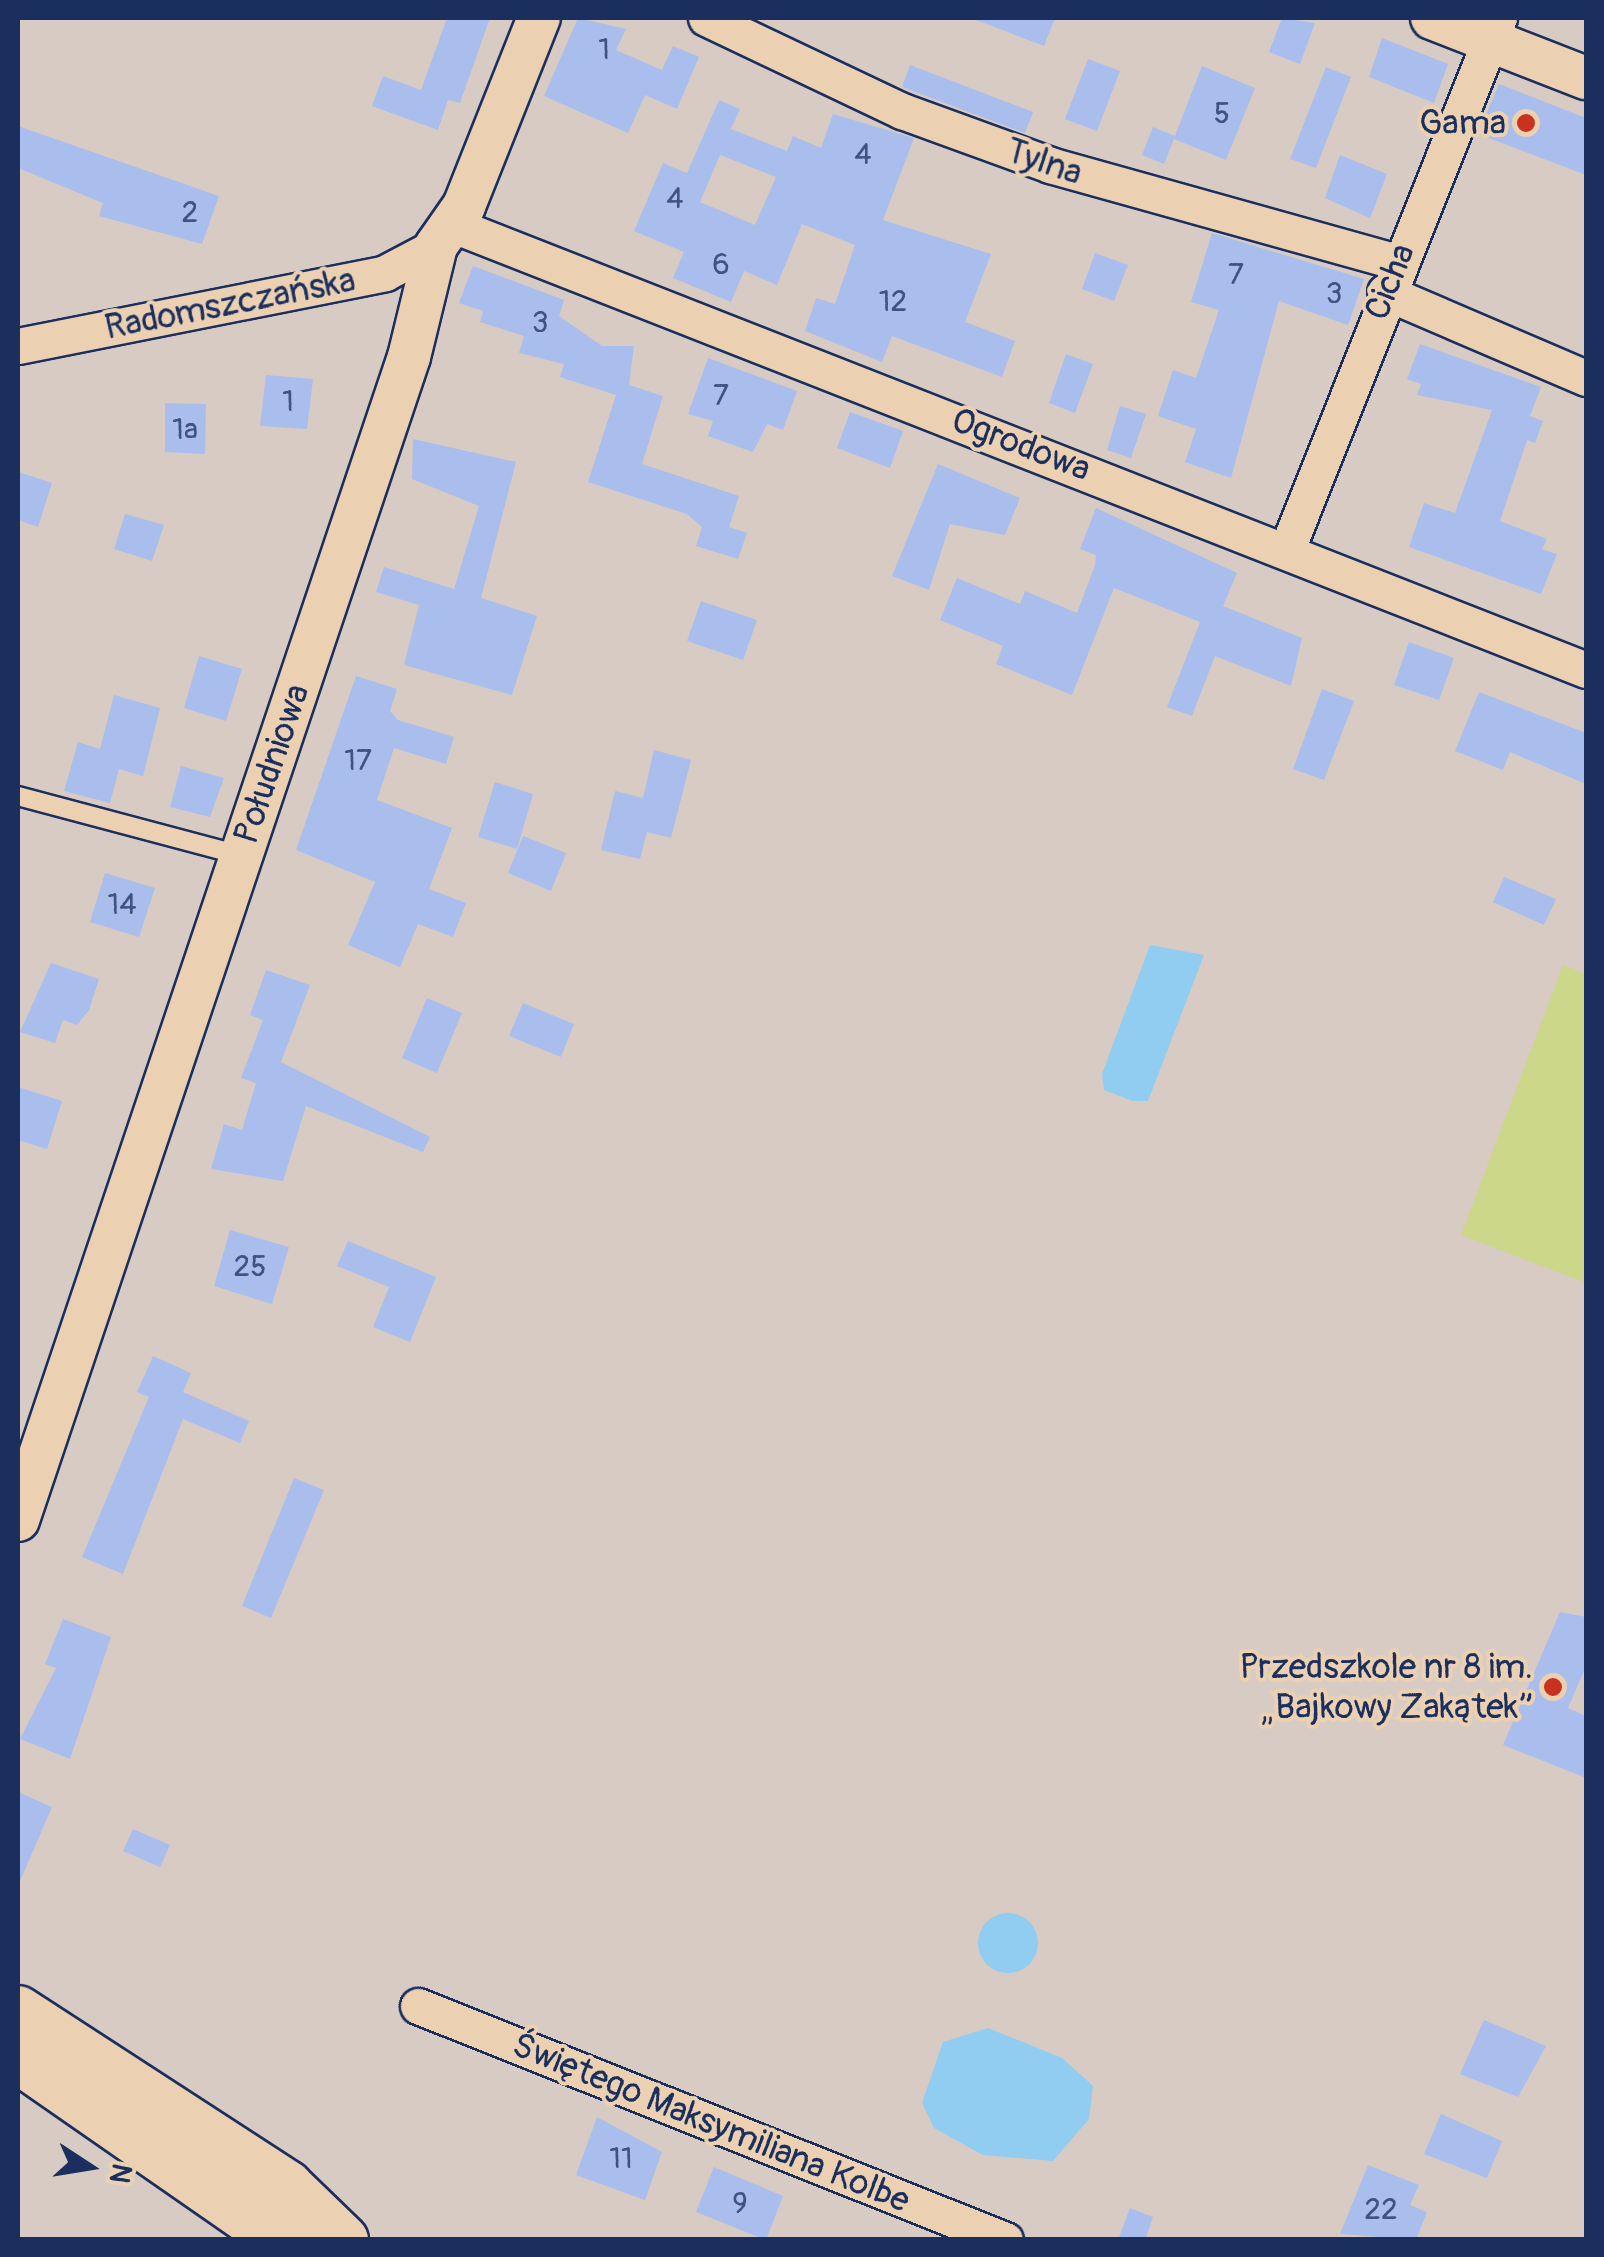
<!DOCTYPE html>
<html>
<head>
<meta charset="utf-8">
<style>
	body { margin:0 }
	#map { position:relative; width:1604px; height:2257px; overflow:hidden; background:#d7cbc4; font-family:Pangolin,sans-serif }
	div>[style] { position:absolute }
	.green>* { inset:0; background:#ccd78a }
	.water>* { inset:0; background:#91ccf1 }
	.round { border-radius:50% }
	.building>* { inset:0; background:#a9beed }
	.roads { filter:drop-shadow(2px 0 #1b2f5e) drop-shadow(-2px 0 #1b2f5e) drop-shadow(0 2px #1b2f5e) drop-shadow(0 -2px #1b2f5e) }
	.service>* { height:18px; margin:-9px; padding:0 9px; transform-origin:9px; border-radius:9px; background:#ebd0b2 }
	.minor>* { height:35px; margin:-17.5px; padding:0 17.5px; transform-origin:17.5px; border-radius:17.5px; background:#ebd0b2 }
	.tertiary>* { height:42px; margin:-21px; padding:0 21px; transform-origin:21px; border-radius:21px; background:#ebd0b2 }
	.secondary>* { height:50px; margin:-25px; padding:0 25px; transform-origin:25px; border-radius:25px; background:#ebd0b2 }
	.dots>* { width:28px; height:28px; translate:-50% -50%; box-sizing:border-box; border:5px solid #ebd0b2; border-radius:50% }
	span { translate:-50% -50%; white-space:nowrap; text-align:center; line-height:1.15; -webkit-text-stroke:8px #ebd0b2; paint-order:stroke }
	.number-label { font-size:30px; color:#3e5382 }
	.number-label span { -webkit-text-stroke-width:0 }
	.poi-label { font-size:35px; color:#1b2f5e }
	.right { translate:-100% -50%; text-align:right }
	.street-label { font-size:35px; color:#1b2f5e }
	.frame { position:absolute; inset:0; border:20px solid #1b2f5e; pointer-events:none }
	.north { position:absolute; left:40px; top:2117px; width:100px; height:100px; -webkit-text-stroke:8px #ebd0b2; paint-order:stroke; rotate:102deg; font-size:28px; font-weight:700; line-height:40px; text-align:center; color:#1b2f5e }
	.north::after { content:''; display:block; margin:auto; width:35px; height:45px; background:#1b2f5e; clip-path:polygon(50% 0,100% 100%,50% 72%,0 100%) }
</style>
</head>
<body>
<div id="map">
	<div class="green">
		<i style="clip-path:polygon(1563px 965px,1586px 974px,1586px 1283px,1461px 1235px)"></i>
	</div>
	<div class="water">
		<i style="clip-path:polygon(1150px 945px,1204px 955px,1148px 1101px,1133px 1101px,1104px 1090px,1102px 1074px)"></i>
		<i class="round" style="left:978px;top:1913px;width:60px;height:60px"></i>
		<i style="clip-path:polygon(988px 2028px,1062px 2058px,1093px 2086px,1089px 2119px,1053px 2161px,983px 2155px,934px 2128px,922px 2103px,943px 2042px)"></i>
	</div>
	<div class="building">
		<i style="clip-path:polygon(447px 18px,490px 18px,460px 103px,448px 100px,438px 130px,372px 106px,383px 76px,421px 90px)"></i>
		<i style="clip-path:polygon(578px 18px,626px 29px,616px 50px,662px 70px,673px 46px,699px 57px,677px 109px,645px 95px,628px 133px,544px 96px)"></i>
		<i style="clip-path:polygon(971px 18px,1055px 18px,1044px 46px)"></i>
		<i style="clip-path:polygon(1282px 18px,1315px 23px,1300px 64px,1269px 52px)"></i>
		<i style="clip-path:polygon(1382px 38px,1448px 64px,1434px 103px,1369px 77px)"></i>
		<i style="clip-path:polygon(1088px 59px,1120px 71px,1097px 131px,1065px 119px)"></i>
		<i style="clip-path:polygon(910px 65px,1033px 112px,1025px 133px,902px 87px)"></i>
		<i style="clip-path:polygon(1202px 66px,1255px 88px,1226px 160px,1174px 139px,1164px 164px,1142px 155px,1153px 127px,1175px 136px)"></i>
		<i style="clip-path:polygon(1326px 67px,1351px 77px,1316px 168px,1290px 159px)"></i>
		<i style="clip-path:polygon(1499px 84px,1586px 118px,1586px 175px,1478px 134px)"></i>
		<i style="clip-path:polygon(evenodd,719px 100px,740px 109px,731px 129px,787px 151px,793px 136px,821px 148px,833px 114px,914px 138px,883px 220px,991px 254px,965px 322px,1015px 341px,1002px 377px,892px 336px,882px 362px,805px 331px,816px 298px,835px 304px,855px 245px,802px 224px,777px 285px,744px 271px,731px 302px,673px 278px,684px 252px,634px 231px,663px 163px,687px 173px,719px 100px,720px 155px,776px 177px,755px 225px,700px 202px,720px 155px)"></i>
		<i style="clip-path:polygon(18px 126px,219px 196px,202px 244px,99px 216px,103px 203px,18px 168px)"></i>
		<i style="clip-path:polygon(1340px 155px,1387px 174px,1370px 218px,1325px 198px)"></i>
		<i style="clip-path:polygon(1212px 233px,1364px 279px,1348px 325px,1279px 301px,1231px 478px,1185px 462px,1196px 429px,1158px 416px,1173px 370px,1196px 378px,1219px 310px,1191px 302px)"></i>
		<i style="clip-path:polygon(1095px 253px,1128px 265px,1114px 301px,1082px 289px)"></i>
		<i style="clip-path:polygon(473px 266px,564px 300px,559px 316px,602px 346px,634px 346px,629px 385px,663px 396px,642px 464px,739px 496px,729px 527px,747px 533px,738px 559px,696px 546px,702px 527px,687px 514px,588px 482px,616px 395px,560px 377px,564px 364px,519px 353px,524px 336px,480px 322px,483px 311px,459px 303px)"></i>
		<i style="clip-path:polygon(1420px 344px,1541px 387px,1530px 416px,1543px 421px,1535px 443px,1527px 440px,1500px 521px,1547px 539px,1542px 549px,1557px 554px,1541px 594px,1409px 547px,1424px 503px,1455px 513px,1492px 410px,1417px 395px,1421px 384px,1407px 379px)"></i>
		<i style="clip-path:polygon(1066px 354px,1093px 364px,1075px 413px,1049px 403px)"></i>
		<i style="clip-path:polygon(708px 358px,797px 391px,783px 430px,767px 424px,753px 452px,708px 436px,713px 421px,688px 414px)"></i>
		<i style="clip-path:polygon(266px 375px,313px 379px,307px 429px,260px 426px)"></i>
		<i style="clip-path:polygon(165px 403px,206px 404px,205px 454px,165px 452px)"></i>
		<i style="clip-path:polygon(1120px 406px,1146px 414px,1131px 458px,1107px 450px)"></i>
		<i style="clip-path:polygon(850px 412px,903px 431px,890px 468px,837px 448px)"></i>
		<i style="clip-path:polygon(413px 439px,516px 462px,481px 598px,537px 616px,512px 695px,404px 665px,419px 605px,376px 592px,384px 567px,454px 589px,479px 506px,412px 479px)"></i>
		<i style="clip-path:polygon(938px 464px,1020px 498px,1005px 535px,950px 524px,929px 590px,892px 576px)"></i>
		<i style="clip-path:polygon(18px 472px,52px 483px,38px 527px,18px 520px)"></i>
		<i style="clip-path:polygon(1096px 508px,1237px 573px,1223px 606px,1302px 638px,1291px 686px,1215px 656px,1192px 716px,1167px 707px,1200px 622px,1114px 588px,1072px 695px,996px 664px,1003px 646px,940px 620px,957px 578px,1020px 604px,1025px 591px,1077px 613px,1095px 565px,1096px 555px,1080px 549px)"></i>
		<i style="clip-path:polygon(125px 514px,164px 525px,152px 561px,114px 549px)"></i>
		<i style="clip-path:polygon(701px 601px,757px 620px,743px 660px,687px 641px)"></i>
		<i style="clip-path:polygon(1409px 642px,1454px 658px,1439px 700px,1394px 685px)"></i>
		<i style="clip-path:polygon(199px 656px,242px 669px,226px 721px,184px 708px)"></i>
		<i style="clip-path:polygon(356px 676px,397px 689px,390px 711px,398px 720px,454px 737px,446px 764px,394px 748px,377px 800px,452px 828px,429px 889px,466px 903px,453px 937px,418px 924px,400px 967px,348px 945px,375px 882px,296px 850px)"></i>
		<i style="clip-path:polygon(1322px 689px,1354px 701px,1324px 780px,1293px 769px)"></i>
		<i style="clip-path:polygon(1479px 692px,1586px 733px,1586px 784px,1510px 752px,1503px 770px,1455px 751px)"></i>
		<i style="clip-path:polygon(114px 695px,160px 708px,143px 776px,119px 769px,110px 803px,64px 791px,78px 742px,100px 749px)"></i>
		<i style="clip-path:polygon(654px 750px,691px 760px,671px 838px,647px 832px,640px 859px,601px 850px,615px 791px,643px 798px)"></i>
		<i style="clip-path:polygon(181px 766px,224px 778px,210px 817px,170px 807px)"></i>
		<i style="clip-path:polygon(495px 782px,533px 794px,517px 849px,478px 837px)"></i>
		<i style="clip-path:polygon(523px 836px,566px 853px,551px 891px,508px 873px)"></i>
		<i style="clip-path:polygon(105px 873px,155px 888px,139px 937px,90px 922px)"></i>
		<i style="clip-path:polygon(1504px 877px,1556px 899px,1544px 925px,1493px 902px)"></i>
		<i style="clip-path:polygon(51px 963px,99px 979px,89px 1010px,77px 1025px,63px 1020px,55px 1043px,20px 1032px)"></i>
		<i style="clip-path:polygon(266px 970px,310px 985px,281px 1062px,430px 1137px,423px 1152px,306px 1106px,283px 1181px,211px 1169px,224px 1124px,242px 1130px,256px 1083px,241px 1078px,263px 1020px,250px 1015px)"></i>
		<i style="clip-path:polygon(427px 998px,462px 1013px,437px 1073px,402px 1058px)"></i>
		<i style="clip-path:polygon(523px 1003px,574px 1024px,561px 1057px,509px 1036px)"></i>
		<i style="clip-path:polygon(18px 1087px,62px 1101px,47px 1149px,18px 1140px)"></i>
		<i style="clip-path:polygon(230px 1230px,289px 1247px,272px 1304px,214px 1286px)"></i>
		<i style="clip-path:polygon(348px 1241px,436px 1277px,410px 1342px,373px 1327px,389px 1287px,337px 1266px)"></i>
		<i style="clip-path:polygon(153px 1356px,191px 1373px,183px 1392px,249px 1421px,240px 1443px,183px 1419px,123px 1574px,82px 1557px,149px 1397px,137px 1392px)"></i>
		<i style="clip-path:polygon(294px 1478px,324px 1490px,271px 1618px,242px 1606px)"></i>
		<i style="clip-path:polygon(1560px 1612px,1586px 1617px,1586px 1666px,1568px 1708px,1586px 1716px,1586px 1778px,1503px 1745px)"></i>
		<i style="clip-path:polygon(63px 1619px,111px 1637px,70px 1759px,20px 1739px,56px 1668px,45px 1664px)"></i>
		<i style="clip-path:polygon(18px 1792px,52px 1807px,18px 1886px)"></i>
		<i style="clip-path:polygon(133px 1829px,170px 1845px,160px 1867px,123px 1851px)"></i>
		<i style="clip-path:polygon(1484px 2020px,1546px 2046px,1518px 2097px,1460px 2074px)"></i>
		<i style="clip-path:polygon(1441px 2114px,1502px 2141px,1487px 2178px,1424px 2154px)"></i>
		<i style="clip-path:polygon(597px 2117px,662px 2152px,645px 2200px,576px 2175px)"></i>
		<i style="clip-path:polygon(1368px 2165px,1419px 2185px,1410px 2205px,1427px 2212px,1416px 2240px,1340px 2234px)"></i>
		<i style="clip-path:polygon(714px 2167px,783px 2196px,766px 2240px,696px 2212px)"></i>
		<i style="clip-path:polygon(1130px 2208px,1153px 2217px,1145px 2240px,1118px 2240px)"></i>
	</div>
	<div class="roads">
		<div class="service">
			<i style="left:18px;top:796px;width:230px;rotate:14.9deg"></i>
		</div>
		<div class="minor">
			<i style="left:706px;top:18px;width:217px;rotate:25.4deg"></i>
			<i style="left:902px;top:111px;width:158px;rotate:20deg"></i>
			<i style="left:1050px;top:165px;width:360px;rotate:15.6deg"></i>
			<i style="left:453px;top:225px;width:1217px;rotate:21.44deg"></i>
			<i style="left:1385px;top:292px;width:219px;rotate:23.2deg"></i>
			<i style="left:18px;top:346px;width:374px;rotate:-11.2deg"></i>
			<i style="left:385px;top:273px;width:58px;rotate:-27.9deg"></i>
			<i style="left:1287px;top:549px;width:572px;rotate:-68.24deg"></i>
			<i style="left:418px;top:2006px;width:632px;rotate:21.73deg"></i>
		</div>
		<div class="tertiary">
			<i style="left:1432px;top:18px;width:165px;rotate:21.3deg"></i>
			<i style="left:18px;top:1520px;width:1227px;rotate:-71.42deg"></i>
			<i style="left:409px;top:357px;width:114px;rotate:-76.3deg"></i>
			<i style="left:436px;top:246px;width:49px;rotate:-55deg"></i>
			<i style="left:464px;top:206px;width:202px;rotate:-68.3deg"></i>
		</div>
		<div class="secondary">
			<i style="left:18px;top:2011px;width:321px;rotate:33deg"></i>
			<i style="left:287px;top:2186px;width:78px;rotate:44deg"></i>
			<i style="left:18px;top:2058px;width:319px;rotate:34.8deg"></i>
		</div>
	</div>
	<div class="dots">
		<i style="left:1526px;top:123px;background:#c8321e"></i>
		<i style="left:1553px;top:1687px;background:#c8321e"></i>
	</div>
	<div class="number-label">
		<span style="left:604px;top:50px">1</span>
		<span style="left:1222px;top:114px">5</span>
		<span style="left:863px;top:155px">4</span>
		<span style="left:675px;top:199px">4</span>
		<span style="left:190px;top:213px">2</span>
		<span style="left:721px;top:265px">6</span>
		<span style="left:1236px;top:275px">7</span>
		<span style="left:1334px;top:294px">3</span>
		<span style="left:893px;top:302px">12</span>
		<span style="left:540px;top:323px">3</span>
		<span style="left:721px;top:396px">7</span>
		<span style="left:288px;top:402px">1</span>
		<span style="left:185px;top:430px">1a</span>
		<span style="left:358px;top:761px">17</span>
		<span style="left:122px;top:905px">14</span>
		<span style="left:250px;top:1267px">25</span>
		<span style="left:621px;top:2159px">11</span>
		<span style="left:740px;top:2204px">9</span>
		<span style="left:1381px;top:2210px">22</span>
	</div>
	<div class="poi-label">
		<span class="right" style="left:1506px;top:123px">Gama</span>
		<span class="right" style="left:1533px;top:1687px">Przedszkole nr 8 im.<br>„Bajkowy Zakątek”</span>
	</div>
	<div class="street-label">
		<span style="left:1044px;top:162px;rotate:19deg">Tylna</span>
		<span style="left:1390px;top:282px;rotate:-68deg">Cicha</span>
		<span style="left:230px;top:304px;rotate:-11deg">Radomszczańska</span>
		<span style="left:1021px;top:445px;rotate:21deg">Ogrodowa</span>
		<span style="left:272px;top:764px;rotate:-71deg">Południowa</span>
		<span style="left:711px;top:2123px;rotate:22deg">Świętego Maksymiliana Kolbe</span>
	</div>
	<div class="frame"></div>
	<div class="north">N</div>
</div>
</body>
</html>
